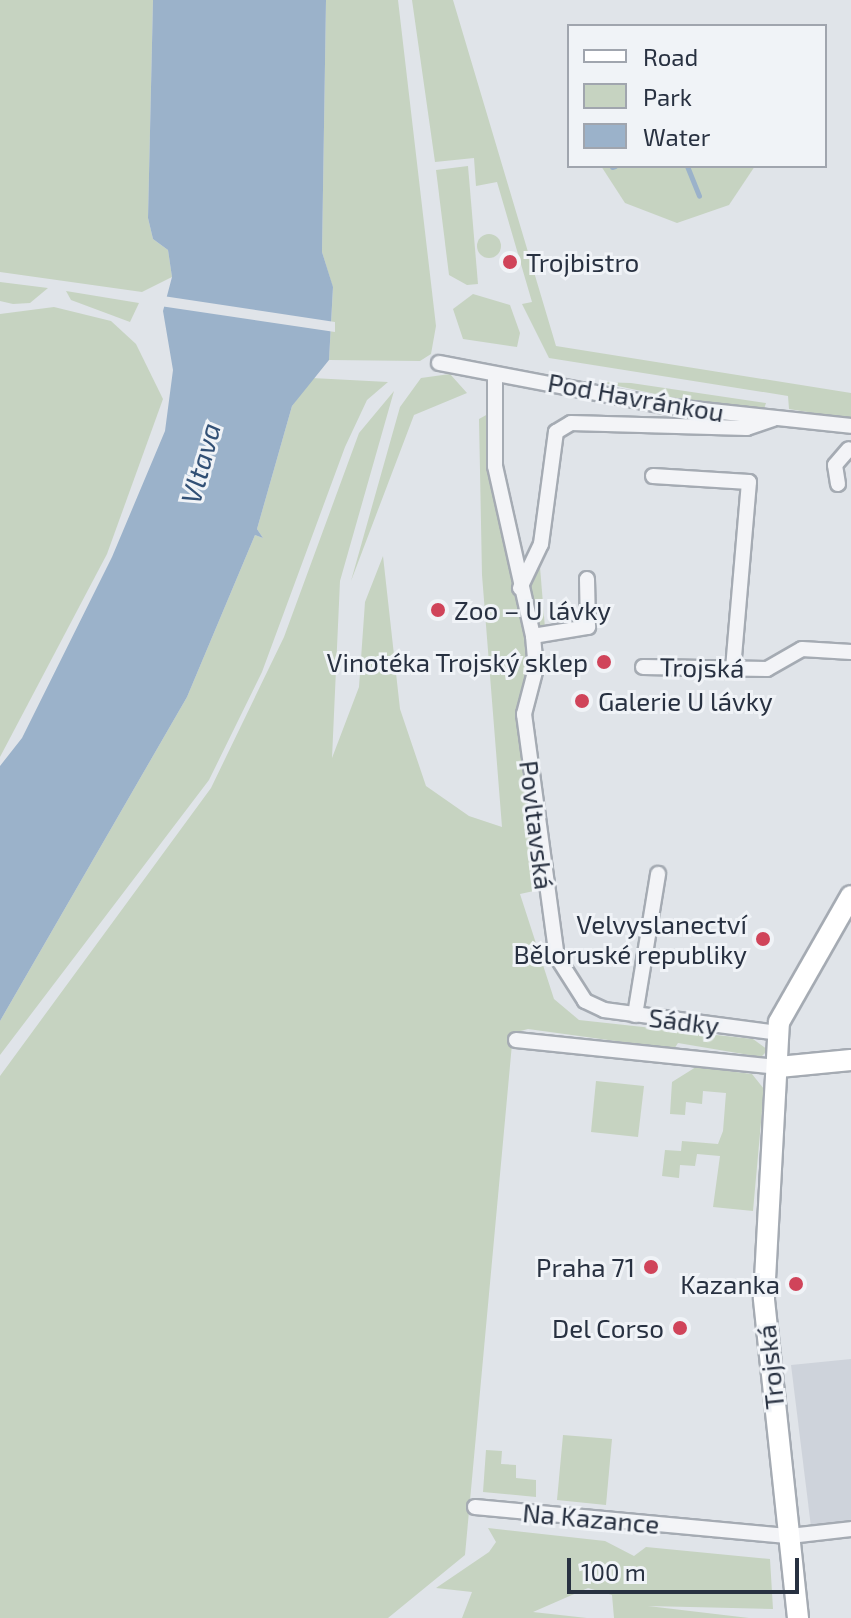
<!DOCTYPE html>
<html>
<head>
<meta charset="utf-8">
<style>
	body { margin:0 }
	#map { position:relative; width:851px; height:1618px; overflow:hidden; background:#e0e4e9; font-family:"Exo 2",sans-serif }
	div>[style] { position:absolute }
	.built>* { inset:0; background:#ced3db }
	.green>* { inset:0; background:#c6d3c1 }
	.round { border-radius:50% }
	.water>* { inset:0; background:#9bb2ca }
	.pier>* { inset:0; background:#e0e4e9 }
	.stream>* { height:5px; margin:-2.5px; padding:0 2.5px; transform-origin:2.5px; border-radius:2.5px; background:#9bb2ca }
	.roads { filter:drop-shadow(2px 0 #a5abb3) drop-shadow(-2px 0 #a5abb3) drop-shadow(0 2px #a5abb3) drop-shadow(0 -2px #a5abb3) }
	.street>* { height:14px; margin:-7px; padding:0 7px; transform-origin:7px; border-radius:7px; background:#f3f4f7 }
	.secondary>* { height:20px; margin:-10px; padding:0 10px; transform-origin:10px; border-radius:10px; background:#fff }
	.dots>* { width:22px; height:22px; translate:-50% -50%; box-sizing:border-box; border:4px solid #f0f3f7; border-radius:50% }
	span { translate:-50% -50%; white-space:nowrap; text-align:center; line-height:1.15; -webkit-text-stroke:6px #f0f3f7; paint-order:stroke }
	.poi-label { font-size:26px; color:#283141 }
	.left { translate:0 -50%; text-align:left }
	.right { translate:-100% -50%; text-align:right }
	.street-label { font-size:26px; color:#283141 }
	.water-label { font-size:28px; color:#325075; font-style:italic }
	.legend { position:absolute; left:567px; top:24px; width:260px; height:144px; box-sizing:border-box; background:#f0f3f7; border:2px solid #a0a5ae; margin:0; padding:10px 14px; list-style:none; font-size:24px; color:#283141 }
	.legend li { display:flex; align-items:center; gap:16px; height:40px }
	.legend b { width:40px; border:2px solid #a0a5ae }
	.scale { position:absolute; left:567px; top:1558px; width:232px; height:36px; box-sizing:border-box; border:4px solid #283141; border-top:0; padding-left:10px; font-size:24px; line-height:28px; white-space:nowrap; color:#283141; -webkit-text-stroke:6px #f0f3f7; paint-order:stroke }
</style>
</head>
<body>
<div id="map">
	<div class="built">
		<i style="clip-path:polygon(851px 1359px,851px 1520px,811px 1527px,791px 1365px)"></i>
	</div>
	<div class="green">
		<i style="clip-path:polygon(0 0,153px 0,148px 218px,153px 239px,168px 250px,172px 277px,142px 292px,0 272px)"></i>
		<i style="clip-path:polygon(326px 0,398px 0,436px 326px,431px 354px,420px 361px,329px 360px,333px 288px,322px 252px)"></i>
		<i style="clip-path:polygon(412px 0,453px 0,556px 346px,851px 393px,851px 419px,789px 409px,788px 396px,549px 358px,522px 304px,532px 302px,497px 182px,476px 186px,474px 158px,435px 162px)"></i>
		<i style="clip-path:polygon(468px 166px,478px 284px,467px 285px,449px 275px,436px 170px)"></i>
		<i style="clip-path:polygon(601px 166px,755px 166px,729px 205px,677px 223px,625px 203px)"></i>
		<i class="round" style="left:477px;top:234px;width:24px;height:24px"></i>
		<i style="clip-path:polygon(0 282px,48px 288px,30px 303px,13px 304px,0 301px)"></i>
		<i style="clip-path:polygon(66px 291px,139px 303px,130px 322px,71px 300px)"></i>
		<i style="clip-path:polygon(473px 294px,510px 305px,520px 333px,517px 347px,463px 339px,453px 309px)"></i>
		<i style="clip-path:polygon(54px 307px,111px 321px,136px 344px,163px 399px,107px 554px,0 757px,0 314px)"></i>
		<i style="clip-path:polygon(450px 374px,467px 393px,414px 415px,351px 581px,400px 407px,421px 378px)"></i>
		<i style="clip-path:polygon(312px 378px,388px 382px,367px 400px,345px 447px,262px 672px,209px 780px,0 1055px,0 1021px,187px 697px,255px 535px,263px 538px,257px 529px,292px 406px)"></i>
		<i style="clip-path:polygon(599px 382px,631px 383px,766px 403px,764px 409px,698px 403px)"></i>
		<i style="clip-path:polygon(394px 391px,340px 581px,332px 758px,359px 687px,365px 602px,383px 556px,400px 709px,426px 786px,469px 816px,502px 827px,482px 575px,479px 419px,488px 414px,529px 665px,522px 702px,543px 889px,520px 894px,554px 999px,579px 1020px,753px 1039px,768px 1050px,761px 1057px,678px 1043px,674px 1049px,528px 1029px,513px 1033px,465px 1555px,388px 1618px,0 1618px,0 1076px,211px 788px,284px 637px,359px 433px)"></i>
		<i style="clip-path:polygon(539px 555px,545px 628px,534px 630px,525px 598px)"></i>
		<i style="clip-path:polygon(696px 1067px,752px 1074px,764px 1089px,753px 1211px,713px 1207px,720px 1156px,697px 1154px,695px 1166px,680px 1165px,679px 1178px,662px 1176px,665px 1150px,681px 1151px,682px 1141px,718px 1144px,723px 1131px,726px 1093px,703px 1091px,702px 1104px,686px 1102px,685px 1115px,670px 1114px,672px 1082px)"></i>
		<i style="clip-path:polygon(596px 1081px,644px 1086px,638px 1137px,591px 1132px)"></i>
		<i style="clip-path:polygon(563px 1435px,612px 1439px,606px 1505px,557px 1500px)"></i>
		<i style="clip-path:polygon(486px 1450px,502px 1451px,501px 1464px,516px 1465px,516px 1478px,536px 1480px,536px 1497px,483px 1492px)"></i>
		<i style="clip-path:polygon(488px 1528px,605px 1541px,634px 1556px,646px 1547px,770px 1559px,773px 1609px,648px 1606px,749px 1618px,614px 1618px,612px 1595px,588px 1588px,533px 1612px,587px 1618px,462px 1618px,472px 1592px,436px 1588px,489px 1552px,496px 1542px)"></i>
	</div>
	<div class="water">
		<i style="clip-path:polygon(153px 0,326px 0,322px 252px,333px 287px,329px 360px,292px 406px,257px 529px,263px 538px,255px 535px,187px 697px,0 1021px,0 766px,22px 738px,112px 557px,165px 431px,173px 370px,163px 311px,172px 277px,168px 250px,153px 239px,148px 218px)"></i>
	</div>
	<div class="pier">
		<i style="clip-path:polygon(163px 296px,335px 322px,335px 332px,160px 306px)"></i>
	</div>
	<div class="stream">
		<i style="left:687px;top:166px;width:32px;rotate:68deg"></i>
		<i style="left:612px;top:167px;width:3px;rotate:-18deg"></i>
	</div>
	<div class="roads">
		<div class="street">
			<i style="left:439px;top:363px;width:230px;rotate:10.8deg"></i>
			<i style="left:665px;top:406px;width:187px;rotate:6.1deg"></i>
			<i style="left:495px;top:374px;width:92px;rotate:90deg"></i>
			<i style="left:495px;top:466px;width:174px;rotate:77.4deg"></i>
			<i style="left:533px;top:636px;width:32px;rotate:85deg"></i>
			<i style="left:536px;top:668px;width:48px;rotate:104.6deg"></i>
			<i style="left:524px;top:714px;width:245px;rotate:82.3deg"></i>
			<i style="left:557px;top:957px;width:52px;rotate:57.5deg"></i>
			<i style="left:585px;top:1001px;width:21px;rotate:25deg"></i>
			<i style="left:604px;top:1010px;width:177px;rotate:7.5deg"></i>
			<i style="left:653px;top:476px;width:96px;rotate:3.6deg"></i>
			<i style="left:749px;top:482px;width:187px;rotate:94.9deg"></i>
			<i style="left:838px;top:484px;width:19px;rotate:-99deg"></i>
			<i style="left:835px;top:465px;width:21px;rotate:-49deg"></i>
			<i style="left:520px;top:588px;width:49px;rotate:-64.5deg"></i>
			<i style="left:541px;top:544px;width:113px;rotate:-82.4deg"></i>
			<i style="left:556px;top:432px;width:17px;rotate:-31deg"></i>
			<i style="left:571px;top:423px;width:176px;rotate:1.6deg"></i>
			<i style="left:747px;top:428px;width:28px;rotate:-19deg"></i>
			<i style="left:533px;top:636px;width:56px;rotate:-9.3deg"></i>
			<i style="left:588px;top:627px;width:48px;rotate:-91.2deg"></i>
			<i style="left:643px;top:667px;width:124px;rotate:0.9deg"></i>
			<i style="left:767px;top:669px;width:40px;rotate:-29.7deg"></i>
			<i style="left:802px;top:649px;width:49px;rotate:3.5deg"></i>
			<i style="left:635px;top:1015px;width:143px;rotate:-80.7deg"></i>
			<i style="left:516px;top:1040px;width:264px;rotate:5.9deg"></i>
			<i style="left:475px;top:1507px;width:316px;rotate:5.3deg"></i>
			<i style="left:790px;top:1536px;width:61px;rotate:-6.5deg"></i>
		</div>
		<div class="secondary">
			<i style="left:779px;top:1067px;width:72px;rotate:-5.6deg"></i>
			<i style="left:798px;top:1618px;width:322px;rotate:-96.1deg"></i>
			<i style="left:764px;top:1298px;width:276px;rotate:-86.9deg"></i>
			<i style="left:779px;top:1022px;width:145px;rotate:-60.3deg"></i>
		</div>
	</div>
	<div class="dots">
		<i style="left:510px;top:262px;background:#d0445a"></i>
		<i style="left:438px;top:610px;background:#d0445a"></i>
		<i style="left:604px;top:662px;background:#d0445a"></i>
		<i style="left:582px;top:701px;background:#d0445a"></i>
		<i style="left:763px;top:939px;background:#d0445a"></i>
		<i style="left:651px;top:1267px;background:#d0445a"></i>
		<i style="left:796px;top:1284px;background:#d0445a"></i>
		<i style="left:680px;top:1328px;background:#d0445a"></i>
	</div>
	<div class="poi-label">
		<span class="left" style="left:526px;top:262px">Trojbistro</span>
		<span class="left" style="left:454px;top:610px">Zoo – U lávky</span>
		<span class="right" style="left:588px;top:662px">Vinotéka Trojský sklep</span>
		<span class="left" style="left:598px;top:701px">Galerie U lávky</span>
		<span class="right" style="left:747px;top:939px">Velvyslanectví<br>Běloruské republiky</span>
		<span class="right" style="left:635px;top:1267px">Praha 71</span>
		<span class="right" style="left:780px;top:1284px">Kazanka</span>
		<span class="right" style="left:664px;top:1328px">Del Corso</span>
	</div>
	<div class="street-label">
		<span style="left:636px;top:397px;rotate:10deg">Pod Havránkou</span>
		<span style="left:702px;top:667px;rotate:1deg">Trojská</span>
		<span style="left:537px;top:825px;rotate:83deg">Povltavská</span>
		<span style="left:684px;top:1021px;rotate:7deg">Sádky</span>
		<span style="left:770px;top:1367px;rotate:-96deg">Trojská</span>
		<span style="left:591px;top:1518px;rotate:5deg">Na Kazance</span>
	</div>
	<div class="water-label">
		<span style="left:200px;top:463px;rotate:-75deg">Vltava</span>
	</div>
	<ul class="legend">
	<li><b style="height:10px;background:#fff"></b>Road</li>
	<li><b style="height:22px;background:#c6d3c1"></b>Park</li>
	<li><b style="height:22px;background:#9bb2ca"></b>Water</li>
	</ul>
	<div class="scale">100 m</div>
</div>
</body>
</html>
